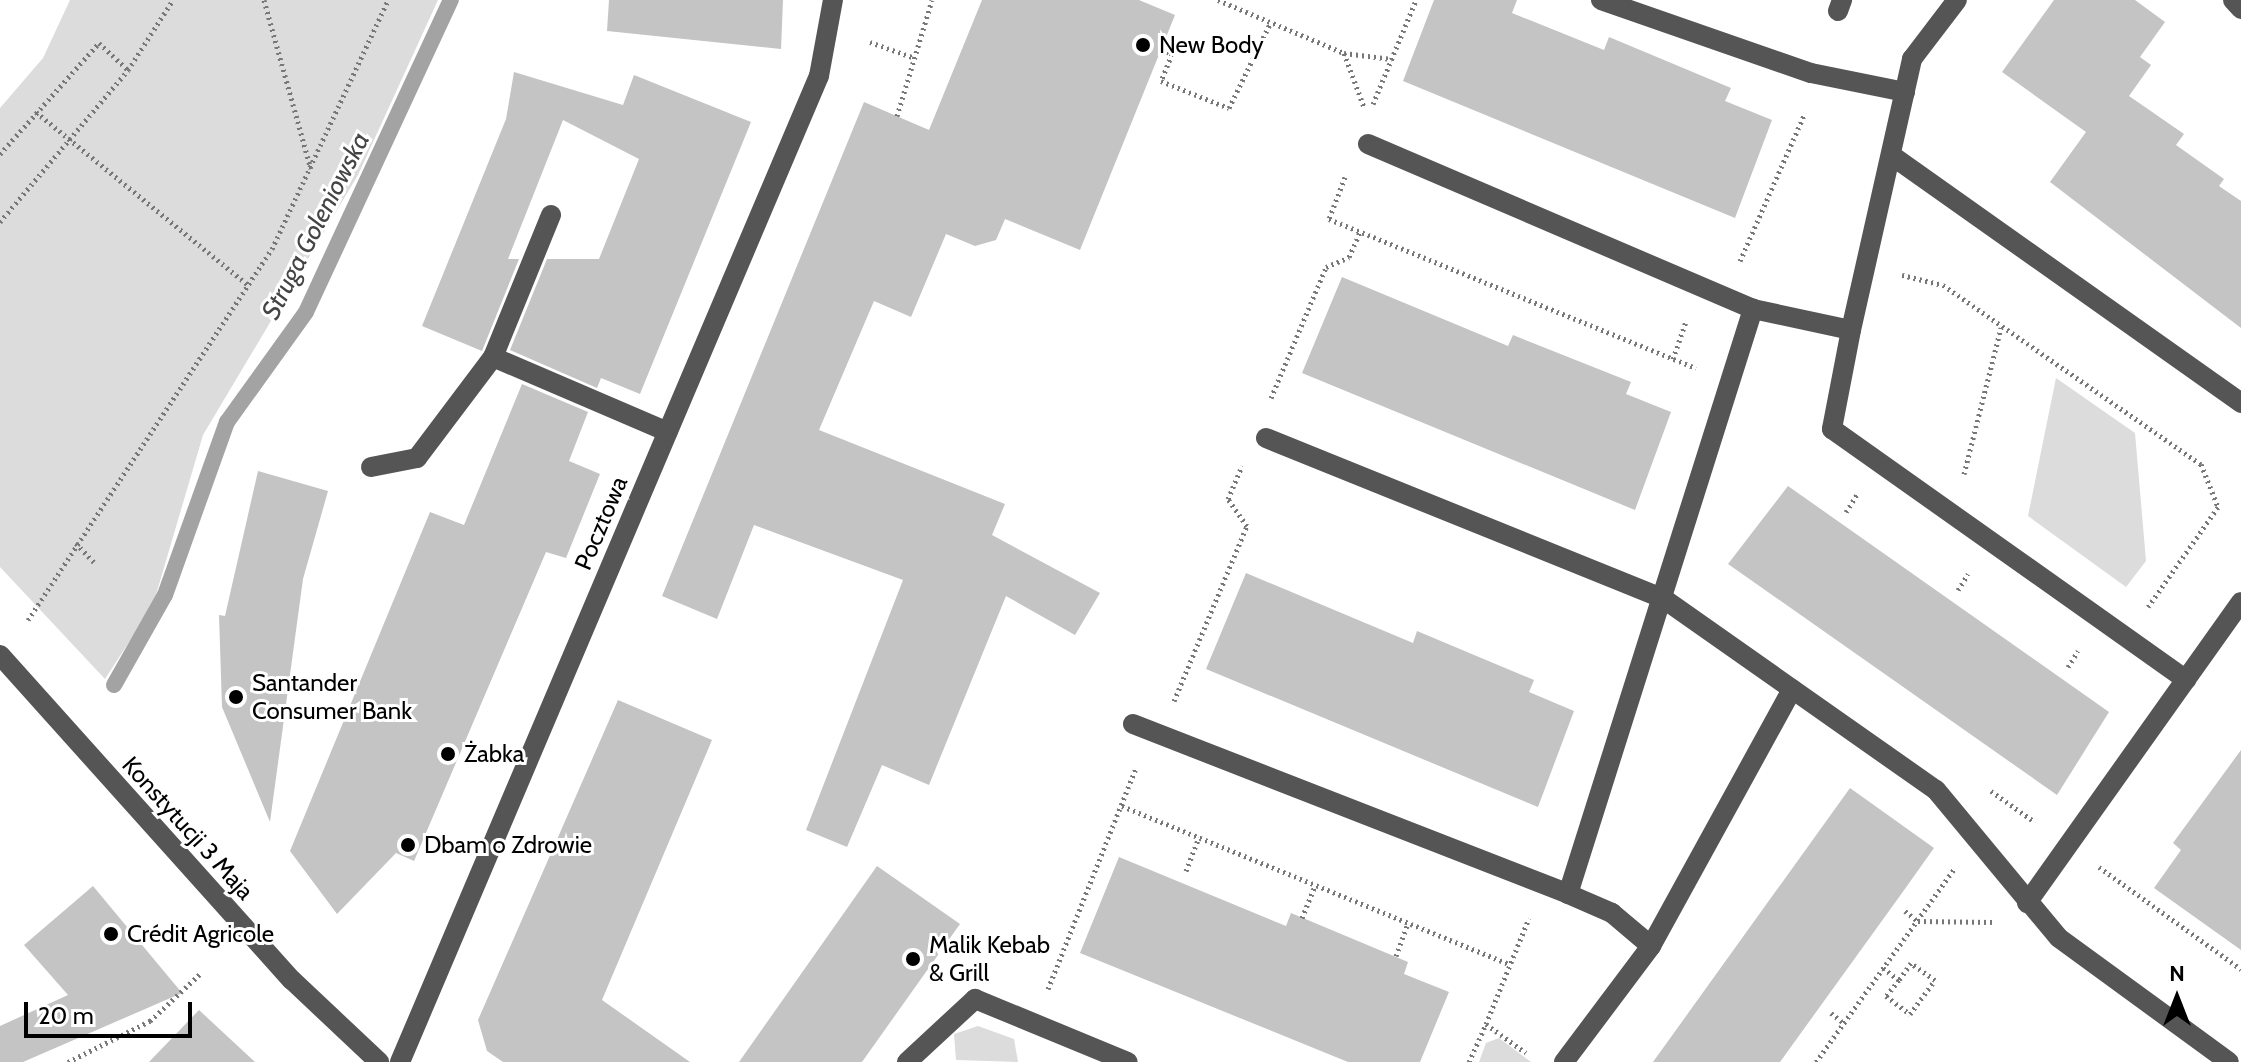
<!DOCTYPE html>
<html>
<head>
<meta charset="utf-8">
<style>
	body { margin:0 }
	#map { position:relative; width:2241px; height:1062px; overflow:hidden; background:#fff; font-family:Cabin,sans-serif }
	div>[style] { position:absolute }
	.green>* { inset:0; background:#dcdcdc }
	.stream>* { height:16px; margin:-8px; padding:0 8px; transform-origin:8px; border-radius:8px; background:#a3a3a3 }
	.building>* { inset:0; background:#c4c4c4 }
	.path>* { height:5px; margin-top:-2.5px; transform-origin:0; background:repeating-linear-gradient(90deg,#777 0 2px,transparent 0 6px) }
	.minor>* { height:20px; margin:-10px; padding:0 10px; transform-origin:10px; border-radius:10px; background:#555 }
	.dots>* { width:22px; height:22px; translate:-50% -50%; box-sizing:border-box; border:4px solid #fff; border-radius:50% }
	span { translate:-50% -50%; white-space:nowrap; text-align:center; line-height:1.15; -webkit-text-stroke:6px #fff; paint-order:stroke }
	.poi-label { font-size:24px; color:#000 }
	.left { translate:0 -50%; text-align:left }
	.street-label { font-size:24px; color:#000 }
	.water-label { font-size:26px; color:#444; font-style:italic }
	.north { position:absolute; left:2137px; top:958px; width:80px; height:80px; -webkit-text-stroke:6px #fff; paint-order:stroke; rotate:0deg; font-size:22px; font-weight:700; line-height:32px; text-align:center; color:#000 }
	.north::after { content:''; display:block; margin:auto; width:28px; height:36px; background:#000; clip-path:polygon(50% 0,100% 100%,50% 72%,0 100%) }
	.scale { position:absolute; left:24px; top:1002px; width:168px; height:36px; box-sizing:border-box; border:4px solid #000; border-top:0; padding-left:10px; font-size:24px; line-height:28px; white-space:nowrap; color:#000; -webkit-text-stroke:6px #fff; paint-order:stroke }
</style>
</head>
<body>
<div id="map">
	<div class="green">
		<i style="clip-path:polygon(70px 0,438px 0,358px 175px,203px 435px,153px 605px,105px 679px,0 567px,0 108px,43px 58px)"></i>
		<i style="clip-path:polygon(2056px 378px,2135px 433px,2146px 561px,2126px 587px,2028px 516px)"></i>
		<i style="clip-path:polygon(978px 1026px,1014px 1039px,1018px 1062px,956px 1060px,954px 1034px)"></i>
		<i style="clip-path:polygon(1499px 1038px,1531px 1062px,1479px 1062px,1486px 1043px)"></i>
	</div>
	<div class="stream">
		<i style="left:114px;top:685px;width:103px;rotate:-60.5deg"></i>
		<i style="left:165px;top:595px;width:184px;rotate:-70.3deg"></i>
		<i style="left:227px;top:422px;width:135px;rotate:-54.3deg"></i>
		<i style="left:306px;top:312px;width:344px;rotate:-65.1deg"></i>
	</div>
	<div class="building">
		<i style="clip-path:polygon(609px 0,783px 0,781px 49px,607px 31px)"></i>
		<i style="clip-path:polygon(982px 0,1139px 0,1175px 15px,1080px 250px,1005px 219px,996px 240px,975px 246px,946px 234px,911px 317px,874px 301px,819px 430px,1005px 504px,992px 535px,1100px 593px,1075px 635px,1006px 596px,929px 785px,882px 765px,847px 847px,806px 830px,903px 580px,754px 525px,717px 619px,662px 596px,864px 102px,929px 130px)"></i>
		<i style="clip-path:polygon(1434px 0,1517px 0,1512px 13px,1604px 50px,1609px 37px,1731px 88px,1725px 101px,1772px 120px,1735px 218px,1403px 81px)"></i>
		<i style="clip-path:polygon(2054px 0,2135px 0,2165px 22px,2140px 57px,2151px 65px,2129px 96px,2184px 134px,2176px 145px,2224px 179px,2219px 186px,2241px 201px,2241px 328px,2050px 182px,2086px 132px,2002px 72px)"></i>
		<i style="clip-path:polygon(514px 72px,623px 105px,634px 75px,751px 122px,640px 394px,601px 378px,597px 388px,510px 350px,547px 259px,599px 259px,639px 159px,563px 120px,508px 259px,519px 259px,482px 351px,422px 326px,506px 119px)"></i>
		<i style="clip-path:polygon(1342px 277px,1508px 346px,1513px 335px,1631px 382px,1626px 394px,1671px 412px,1635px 510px,1302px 373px)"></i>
		<i style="clip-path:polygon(522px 384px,588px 412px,569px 461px,600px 474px,566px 558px,546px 552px,414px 861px,396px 853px,337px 914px,290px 851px,430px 512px,464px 525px)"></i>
		<i style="clip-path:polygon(258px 471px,328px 491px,303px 579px,270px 822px,222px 707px,219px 615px,225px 616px)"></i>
		<i style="clip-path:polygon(1788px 486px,2109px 712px,2057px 795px,1728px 564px)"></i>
		<i style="clip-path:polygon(1246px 573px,1413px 643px,1417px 631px,1534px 680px,1529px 692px,1574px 711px,1538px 807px,1206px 669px)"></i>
		<i style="clip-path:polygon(618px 700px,712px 740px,602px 1000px,690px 1062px,503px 1062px,487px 1051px,478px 1020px)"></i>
		<i style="clip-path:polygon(2241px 750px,2241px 950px,2154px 888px,2181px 850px,2173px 843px)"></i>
		<i style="clip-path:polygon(1850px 788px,1934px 848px,1902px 893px,1780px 1062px,1653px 1062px)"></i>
		<i style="clip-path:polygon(1119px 857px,1286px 926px,1291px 913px,1408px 962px,1404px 974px,1449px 992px,1420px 1062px,1348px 1062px,1080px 953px)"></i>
		<i style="clip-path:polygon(877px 866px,960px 924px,862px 1062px,739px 1062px)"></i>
		<i style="clip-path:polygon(93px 886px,182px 993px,23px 1062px,0 1062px,0 1026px,68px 995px,24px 945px)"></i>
		<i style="clip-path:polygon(199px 1010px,255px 1062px,149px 1062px)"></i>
	</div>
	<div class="path">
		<i style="left:264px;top:0;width:175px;rotate:74.5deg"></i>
		<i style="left:1218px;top:0;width:137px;rotate:22.8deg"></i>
		<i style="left:1344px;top:53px;width:58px;rotate:69.7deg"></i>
		<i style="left:870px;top:42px;width:48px;rotate:19.6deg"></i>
		<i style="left:1162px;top:49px;width:11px;rotate:27deg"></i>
		<i style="left:1172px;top:54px;width:29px;rotate:112deg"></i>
		<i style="left:1161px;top:81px;width:73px;rotate:21.7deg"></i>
		<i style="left:1229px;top:108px;width:96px;rotate:-64deg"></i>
		<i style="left:1344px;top:53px;width:48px;rotate:7.1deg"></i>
		<i style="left:1373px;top:104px;width:113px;rotate:-67.5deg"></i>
		<i style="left:36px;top:112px;width:274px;rotate:39.2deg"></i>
		<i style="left:897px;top:116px;width:121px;rotate:-73.2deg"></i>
		<i style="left:0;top:154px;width:149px;rotate:-48.3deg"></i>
		<i style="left:99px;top:43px;width:40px;rotate:43deg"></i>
		<i style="left:128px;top:70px;width:83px;rotate:-57.3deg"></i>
		<i style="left:1345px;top:177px;width:45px;rotate:110.9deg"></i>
		<i style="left:1329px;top:219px;width:396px;rotate:22.1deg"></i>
		<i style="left:0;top:222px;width:199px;rotate:-49.9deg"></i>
		<i style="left:1740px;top:261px;width:162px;rotate:-66.3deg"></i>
		<i style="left:1902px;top:275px;width:42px;rotate:13.7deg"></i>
		<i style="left:1943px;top:285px;width:314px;rotate:34.8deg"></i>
		<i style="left:2201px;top:464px;width:46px;rotate:68.4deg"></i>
		<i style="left:2218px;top:507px;width:122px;rotate:125deg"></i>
		<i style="left:1673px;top:359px;width:39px;rotate:-71deg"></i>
		<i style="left:1271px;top:398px;width:142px;rotate:-67.2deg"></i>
		<i style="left:1326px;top:267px;width:25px;rotate:-23deg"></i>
		<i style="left:1349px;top:257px;width:27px;rotate:-66deg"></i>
		<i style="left:1964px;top:474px;width:151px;rotate:-75.8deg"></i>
		<i style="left:1846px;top:512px;width:22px;rotate:-58deg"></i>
		<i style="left:76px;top:543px;width:26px;rotate:47deg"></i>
		<i style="left:1958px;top:590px;width:19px;rotate:-58deg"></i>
		<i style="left:28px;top:620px;width:444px;rotate:-56.7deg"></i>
		<i style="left:272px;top:249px;width:275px;rotate:-65deg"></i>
		<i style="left:2068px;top:667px;width:19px;rotate:-58deg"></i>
		<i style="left:1174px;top:701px;width:190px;rotate:-67.4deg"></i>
		<i style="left:1247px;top:526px;width:33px;rotate:-125deg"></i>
		<i style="left:1228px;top:499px;width:36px;rotate:-67deg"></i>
		<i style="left:1991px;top:791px;width:54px;rotate:35.2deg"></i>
		<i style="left:1122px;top:806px;width:419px;rotate:22.2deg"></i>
		<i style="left:2099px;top:867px;width:175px;rotate:35.7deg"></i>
		<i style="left:1186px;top:871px;width:36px;rotate:-69deg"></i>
		<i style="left:1905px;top:911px;width:16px;rotate:38deg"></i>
		<i style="left:1918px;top:921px;width:74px;rotate:0.8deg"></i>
		<i style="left:1302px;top:918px;width:35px;rotate:-68deg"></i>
		<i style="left:1396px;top:956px;width:35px;rotate:-70deg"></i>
		<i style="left:1883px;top:968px;width:20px;rotate:37deg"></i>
		<i style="left:1899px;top:980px;width:21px;rotate:129deg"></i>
		<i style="left:1886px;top:996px;width:30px;rotate:37deg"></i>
		<i style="left:1910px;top:1014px;width:42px;rotate:-53.7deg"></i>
		<i style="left:1935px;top:980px;width:29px;rotate:-145deg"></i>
		<i style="left:1911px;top:963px;width:21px;rotate:125deg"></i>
		<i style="left:1048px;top:989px;width:238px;rotate:-68.3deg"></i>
		<i style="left:1831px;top:1013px;width:16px;rotate:38deg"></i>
		<i style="left:1486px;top:1024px;width:114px;rotate:-67.9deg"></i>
		<i style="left:68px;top:1062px;width:92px;rotate:-26.6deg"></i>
		<i style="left:150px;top:1021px;width:71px;rotate:-43.3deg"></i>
		<i style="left:1469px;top:1062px;width:42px;rotate:-65.9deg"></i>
		<i style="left:1486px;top:1024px;width:49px;rotate:35.9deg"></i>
		<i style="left:1816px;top:1062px;width:237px;rotate:-54.4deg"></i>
	</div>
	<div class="minor">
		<i style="left:1601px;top:0;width:222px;rotate:19.2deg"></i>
		<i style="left:1811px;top:73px;width:96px;rotate:11.4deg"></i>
		<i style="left:2233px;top:0;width:12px;rotate:48deg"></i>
		<i style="left:1838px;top:11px;width:12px;rotate:-70deg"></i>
		<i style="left:1368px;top:144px;width:419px;rotate:23.2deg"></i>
		<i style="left:1891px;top:155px;width:429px;rotate:35.3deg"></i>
		<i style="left:551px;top:215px;width:153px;rotate:112.2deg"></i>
		<i style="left:493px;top:357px;width:190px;rotate:23.2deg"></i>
		<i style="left:1851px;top:330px;width:101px;rotate:100.9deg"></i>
		<i style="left:1832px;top:429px;width:434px;rotate:35.3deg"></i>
		<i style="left:1266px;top:438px;width:429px;rotate:22deg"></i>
		<i style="left:1664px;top:599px;width:332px;rotate:35.1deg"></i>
		<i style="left:1936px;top:790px;width:192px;rotate:50.3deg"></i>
		<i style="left:2059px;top:938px;width:210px;rotate:36.1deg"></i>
		<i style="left:371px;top:467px;width:47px;rotate:-11.1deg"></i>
		<i style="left:417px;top:458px;width:126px;rotate:-53deg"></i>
		<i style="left:0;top:655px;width:437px;rotate:48.1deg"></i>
		<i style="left:292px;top:980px;width:120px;rotate:43.3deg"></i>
		<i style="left:1133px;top:724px;width:467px;rotate:21.3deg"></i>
		<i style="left:2027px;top:903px;width:369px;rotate:-54.6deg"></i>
		<i style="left:1651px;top:946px;width:51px;rotate:-139.8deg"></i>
		<i style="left:1612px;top:913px;width:48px;rotate:-156.6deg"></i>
		<i style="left:1568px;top:894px;width:614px;rotate:-72.45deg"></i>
		<i style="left:1753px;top:309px;width:100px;rotate:12.1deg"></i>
		<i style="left:1851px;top:330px;width:278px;rotate:-77.3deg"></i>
		<i style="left:1912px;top:59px;width:74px;rotate:-52.7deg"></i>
		<i style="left:400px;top:1062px;width:1071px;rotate:-66.98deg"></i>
		<i style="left:819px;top:76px;width:77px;rotate:-79.6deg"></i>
		<i style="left:907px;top:1062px;width:93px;rotate:-42.8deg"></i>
		<i style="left:975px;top:999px;width:165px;rotate:22.4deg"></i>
		<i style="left:1564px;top:1062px;width:145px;rotate:-53.1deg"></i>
		<i style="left:1651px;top:946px;width:293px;rotate:-61.2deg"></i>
	</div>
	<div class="dots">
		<i style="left:1143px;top:45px;background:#000"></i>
		<i style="left:236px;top:697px;background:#000"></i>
		<i style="left:448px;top:754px;background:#000"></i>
		<i style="left:408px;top:845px;background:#000"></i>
		<i style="left:111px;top:934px;background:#000"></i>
		<i style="left:913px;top:959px;background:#000"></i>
	</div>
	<div class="poi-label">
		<span class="left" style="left:1159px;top:45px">New Body</span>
		<span class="left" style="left:252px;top:697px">Santander<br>Consumer Bank</span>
		<span class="left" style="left:464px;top:754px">Żabka</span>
		<span class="left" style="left:424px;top:845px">Dbam o Zdrowie</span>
		<span class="left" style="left:127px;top:934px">Crédit Agricole</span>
		<span class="left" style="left:929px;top:959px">Malik Kebab<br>&amp; Grill</span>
	</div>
	<div class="street-label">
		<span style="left:601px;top:523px;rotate:-67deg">Pocztowa</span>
		<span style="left:188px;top:828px;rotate:48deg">Konstytucji 3 Maja</span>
	</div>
	<div class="water-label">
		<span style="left:316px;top:226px;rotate:-63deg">Struga Goleniowska</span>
	</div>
	<div class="north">N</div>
	<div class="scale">20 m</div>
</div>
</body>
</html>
